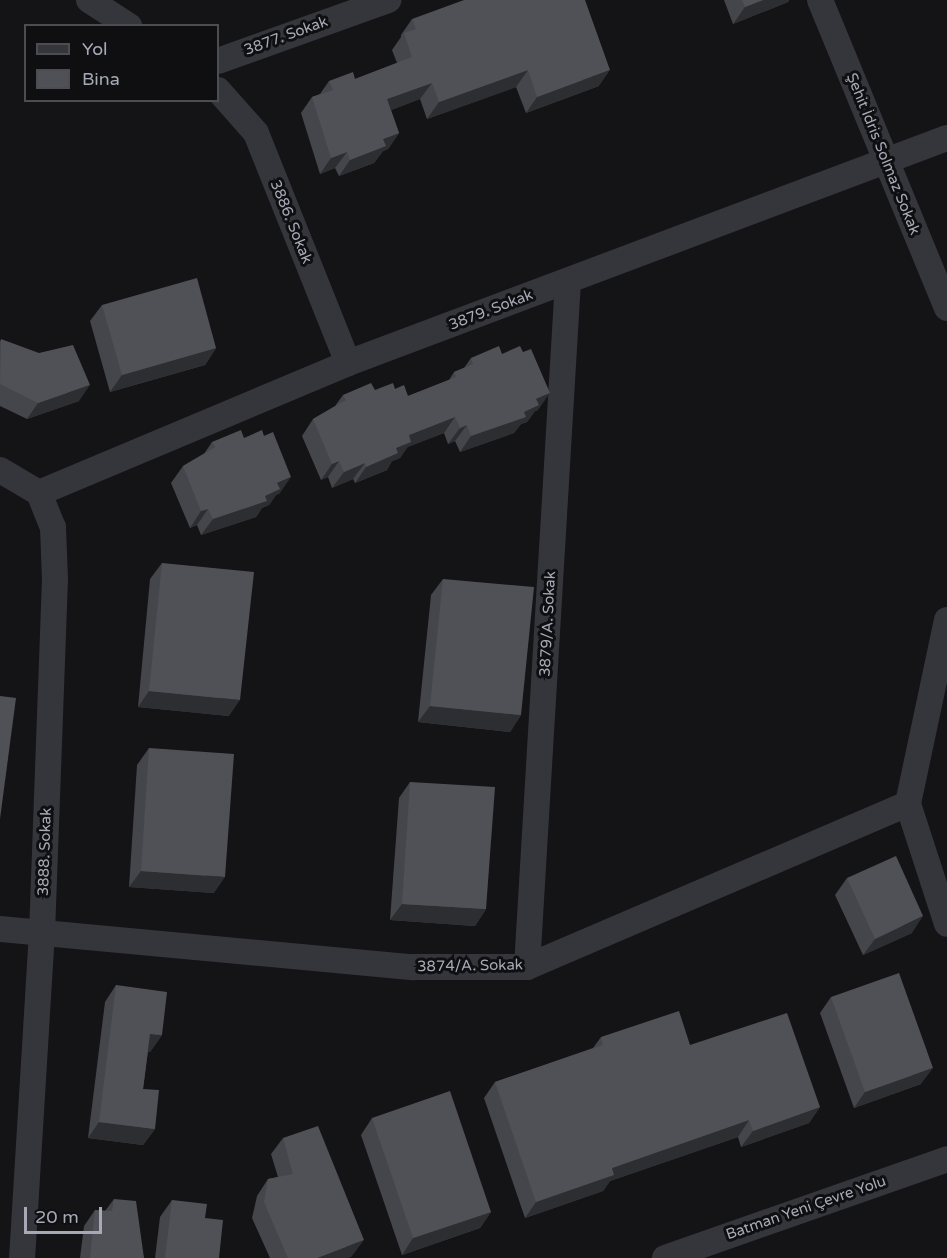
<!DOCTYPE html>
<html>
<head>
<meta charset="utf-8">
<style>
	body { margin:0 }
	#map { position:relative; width:947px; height:1258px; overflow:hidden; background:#141416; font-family:"Varela Round",sans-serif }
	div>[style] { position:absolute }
	.minor>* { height:26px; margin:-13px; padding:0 13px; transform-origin:13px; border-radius:13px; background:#35363b }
	.wall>* { inset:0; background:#45464b }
	.shaded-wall>* { inset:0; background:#2d2e31 }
	.building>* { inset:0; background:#505157 }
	span { translate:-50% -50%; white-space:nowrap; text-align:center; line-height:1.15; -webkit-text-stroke:6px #0f0f11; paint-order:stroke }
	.street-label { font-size:15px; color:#a6aab6 }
	.legend { position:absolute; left:24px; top:24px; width:195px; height:78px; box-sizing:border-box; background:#0f0f11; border:2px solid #4b4d53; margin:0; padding:8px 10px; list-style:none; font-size:18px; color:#a6aab6 }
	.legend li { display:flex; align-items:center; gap:12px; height:30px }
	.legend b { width:30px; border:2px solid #4b4d53 }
	.scale { position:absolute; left:24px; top:1207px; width:78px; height:27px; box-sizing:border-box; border:3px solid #a6aab6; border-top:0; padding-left:8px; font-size:18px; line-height:21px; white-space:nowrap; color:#a6aab6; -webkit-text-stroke:4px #0f0f11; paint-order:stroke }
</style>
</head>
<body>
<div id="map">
	<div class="minor">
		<i style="left:89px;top:0;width:48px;rotate:33deg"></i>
		<i style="left:820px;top:0;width:333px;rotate:67.6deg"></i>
		<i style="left:218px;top:61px;width:181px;rotate:-19.7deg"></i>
		<i style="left:218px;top:90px;width:57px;rotate:48.5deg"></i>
		<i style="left:256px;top:133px;width:248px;rotate:68.2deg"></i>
		<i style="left:0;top:470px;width:45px;rotate:30.5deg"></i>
		<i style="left:39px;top:493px;width:37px;rotate:68deg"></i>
		<i style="left:53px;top:527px;width:52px;rotate:87.8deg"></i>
		<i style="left:55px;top:579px;width:353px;rotate:92.1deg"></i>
		<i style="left:42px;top:932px;width:327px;rotate:93.5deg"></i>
		<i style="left:39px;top:493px;width:335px;rotate:-22.8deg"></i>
		<i style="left:348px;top:363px;width:640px;rotate:-20.59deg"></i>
		<i style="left:947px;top:620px;width:188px;rotate:102deg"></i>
		<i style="left:908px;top:804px;width:126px;rotate:72deg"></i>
		<i style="left:0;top:929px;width:415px;rotate:5.3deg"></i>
		<i style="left:413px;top:967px;width:114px"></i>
		<i style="left:527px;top:967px;width:414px;rotate:-23.2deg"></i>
		<i style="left:527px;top:967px;width:687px;rotate:-86.58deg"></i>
		<i style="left:665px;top:1258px;width:299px;rotate:-19.3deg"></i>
	</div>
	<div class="wall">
		<i style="clip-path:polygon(724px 0,789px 0,788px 2px,733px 24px)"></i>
		<i style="clip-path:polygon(412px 19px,599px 86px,526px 113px,516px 87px,427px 119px,420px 99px,391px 110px,399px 133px,388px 149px,383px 151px,374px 163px,339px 176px,335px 168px,320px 174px,301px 113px,312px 97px,320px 94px,329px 81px,355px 79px,397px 63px,392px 50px,401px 37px,401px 35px)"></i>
		<i style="clip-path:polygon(102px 305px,216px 348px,205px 365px,110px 392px,90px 321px)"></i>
		<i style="clip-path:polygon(0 340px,79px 401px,27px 419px,0 406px)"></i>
		<i style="clip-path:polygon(502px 354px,538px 410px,535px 411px,527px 422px,521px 424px,514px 433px,460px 452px,455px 441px,448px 444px,444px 433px,407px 447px,400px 458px,392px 461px,387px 470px,355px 483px,353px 479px,332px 488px,328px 477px,321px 480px,302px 436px,313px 419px,335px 406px,343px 395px,375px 390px,395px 389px,408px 396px,449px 380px,454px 372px,464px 368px,471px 358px)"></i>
		<i style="clip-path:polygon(244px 438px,280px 493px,276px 495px,269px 505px,262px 508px,256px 517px,201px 535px,197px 525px,190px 528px,171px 483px,183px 466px,204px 454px,212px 442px)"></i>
		<i style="clip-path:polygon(162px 563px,229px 716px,138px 707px,150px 579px)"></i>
		<i style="clip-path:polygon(443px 579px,521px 715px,510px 732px,418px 722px,431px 595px)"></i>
		<i style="clip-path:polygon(149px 748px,214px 893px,129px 887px,137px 765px)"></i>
		<i style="clip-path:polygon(410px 782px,486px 909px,475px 926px,390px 920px,399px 798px)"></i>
		<i style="clip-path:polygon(847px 878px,912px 933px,863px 955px,835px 895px)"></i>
		<i style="clip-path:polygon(116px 985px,162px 1035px,150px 1052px,148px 1051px,143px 1089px,155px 1129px,143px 1145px,88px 1138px,105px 1002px)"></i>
		<i style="clip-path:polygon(831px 997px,921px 1084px,854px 1108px,820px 1013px)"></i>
		<i style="clip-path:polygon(601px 1037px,690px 1045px,820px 1107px,809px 1123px,741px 1147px,738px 1137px,610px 1181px,603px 1191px,525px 1218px,484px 1098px,495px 1082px,593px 1048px)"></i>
		<i style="clip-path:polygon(372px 1118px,491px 1212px,480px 1228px,402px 1255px,361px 1135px)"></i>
		<i style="clip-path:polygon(283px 1138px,352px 1256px,348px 1258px,270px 1258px,252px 1218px,257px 1196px,268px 1179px,278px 1177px,271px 1154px)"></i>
		<i style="clip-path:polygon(114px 1199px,144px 1258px,80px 1258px,84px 1226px,95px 1210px,105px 1211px)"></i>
		<i style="clip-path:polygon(172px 1200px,205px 1218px,219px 1258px,155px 1258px,160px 1217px)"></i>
	</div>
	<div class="shaded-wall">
		<i style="clip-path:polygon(763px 0,789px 0,788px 2px,733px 24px,745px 7px)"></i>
		<i style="clip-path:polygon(528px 70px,516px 87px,427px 119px,439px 102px)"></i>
		<i style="clip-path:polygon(610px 70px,599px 86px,526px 113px,537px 97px)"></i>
		<i style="clip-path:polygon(432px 83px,420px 99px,376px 116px,387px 99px)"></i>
		<i style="clip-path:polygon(399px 133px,388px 149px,383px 151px,374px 163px,339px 176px,350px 160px,383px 139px)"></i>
		<i style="clip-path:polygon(347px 152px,335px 168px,320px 174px,331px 158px)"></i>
		<i style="clip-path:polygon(216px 348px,205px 365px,110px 392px,122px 375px)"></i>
		<i style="clip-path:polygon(90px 385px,79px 401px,27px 419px,38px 403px)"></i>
		<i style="clip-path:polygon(550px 393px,538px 410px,535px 411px,527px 422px,521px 424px,514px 433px,460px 452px,471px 436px,524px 412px,536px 399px)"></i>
		<i style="clip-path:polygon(455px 417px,444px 433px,408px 447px,400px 458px,392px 461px,387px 470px,355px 483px,366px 467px,396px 448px,409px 435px)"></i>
		<i style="clip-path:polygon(467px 425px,455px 441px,448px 444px,460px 428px)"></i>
		<i style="clip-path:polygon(339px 461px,328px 477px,321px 480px,332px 464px)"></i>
		<i style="clip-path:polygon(365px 463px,353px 479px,332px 488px,344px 472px)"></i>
		<i style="clip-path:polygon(291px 477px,280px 493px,276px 495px,269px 505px,262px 508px,256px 517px,201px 535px,213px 519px,265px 496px,277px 483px)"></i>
		<i style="clip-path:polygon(208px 509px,197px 525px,190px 528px,201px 511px)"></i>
		<i style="clip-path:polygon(149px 691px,240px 700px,229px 716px,138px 707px)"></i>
		<i style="clip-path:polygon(430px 706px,521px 715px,510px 732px,418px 722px)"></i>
		<i style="clip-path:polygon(141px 871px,225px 877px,214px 893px,129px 887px)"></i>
		<i style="clip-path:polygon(402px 904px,486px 909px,475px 926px,390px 920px)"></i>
		<i style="clip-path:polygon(923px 916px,912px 933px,863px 955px,875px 939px)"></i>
		<i style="clip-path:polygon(150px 1034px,162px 1035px,150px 1052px,138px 1050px)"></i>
		<i style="clip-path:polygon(933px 1068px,921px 1084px,854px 1108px,865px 1092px)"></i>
		<i style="clip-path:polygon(820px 1107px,809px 1123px,741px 1147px,753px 1131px)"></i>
		<i style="clip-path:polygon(749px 1120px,738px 1137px,610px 1181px,603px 1191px,525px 1218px,536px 1202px,612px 1168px)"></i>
		<i style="clip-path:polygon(99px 1122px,155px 1129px,143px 1145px,88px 1138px)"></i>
		<i style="clip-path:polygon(491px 1212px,480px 1228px,402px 1255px,413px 1238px)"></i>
		<i style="clip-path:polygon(364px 1240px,352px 1256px,348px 1258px,317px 1258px)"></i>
	</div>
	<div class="building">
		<i style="clip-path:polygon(464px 0,585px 0,610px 70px,537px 97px,528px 70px,439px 102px,432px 83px,387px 99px,399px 133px,383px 139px,386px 146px,350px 160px,347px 152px,331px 158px,312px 97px,333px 90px,329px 81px,353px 72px,355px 79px,412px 57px,404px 33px,416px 29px,412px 19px)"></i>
		<i style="clip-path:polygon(742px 0,763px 0,745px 7px)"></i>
		<i style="clip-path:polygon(197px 278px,216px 348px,122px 375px,102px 305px)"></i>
		<i style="clip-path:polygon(1px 339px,39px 353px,73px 345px,90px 385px,38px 403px,0 384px)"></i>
		<i style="clip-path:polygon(499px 346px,502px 354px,520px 346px,523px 352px,531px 349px,550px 393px,536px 399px,539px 405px,524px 412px,526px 417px,471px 436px,467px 425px,460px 428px,455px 417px,409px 435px,411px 442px,396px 448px,398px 453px,366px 467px,365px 463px,344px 472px,339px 461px,332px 464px,313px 419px,346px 400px,343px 395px,371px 383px,375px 390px,393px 383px,395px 389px,404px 385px,408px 396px,456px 377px,454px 372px,473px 364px,471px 358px)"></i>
		<i style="clip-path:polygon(241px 430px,244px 438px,262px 430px,264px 436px,273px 432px,291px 477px,277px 483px,280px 489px,265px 496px,267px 501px,213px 519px,208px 509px,201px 511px,183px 466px,215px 447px,212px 442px)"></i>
		<i style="clip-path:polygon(162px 563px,254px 572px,240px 700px,149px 691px)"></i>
		<i style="clip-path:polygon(443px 579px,534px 587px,521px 715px,430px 706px)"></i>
		<i style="clip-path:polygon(0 696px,16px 698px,0 819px)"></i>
		<i style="clip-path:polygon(149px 748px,234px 754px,225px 877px,141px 871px)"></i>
		<i style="clip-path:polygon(410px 782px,495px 787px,486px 909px,402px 904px)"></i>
		<i style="clip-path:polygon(896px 856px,923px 916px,875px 939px,847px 878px)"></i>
		<i style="clip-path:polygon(899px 973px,933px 1068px,865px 1092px,831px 997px)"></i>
		<i style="clip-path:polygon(116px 985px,167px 992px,162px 1035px,150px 1034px,143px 1089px,159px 1090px,155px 1129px,99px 1122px)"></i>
		<i style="clip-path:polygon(679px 1011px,690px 1045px,787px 1013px,820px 1107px,753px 1131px,749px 1120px,612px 1168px,614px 1175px,536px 1202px,495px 1082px,603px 1045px,601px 1037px)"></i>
		<i style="clip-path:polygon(450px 1091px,491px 1212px,413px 1238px,372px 1118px)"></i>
		<i style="clip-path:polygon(318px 1126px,364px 1240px,317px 1258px,288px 1258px,264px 1202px,268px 1179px,293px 1174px,283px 1138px)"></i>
		<i style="clip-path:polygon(114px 1199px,136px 1201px,144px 1258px,90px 1258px,95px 1210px,112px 1211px)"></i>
		<i style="clip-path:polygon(172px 1200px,207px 1204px,205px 1218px,223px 1220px,219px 1258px,165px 1258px)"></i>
	</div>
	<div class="street-label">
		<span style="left:286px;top:36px;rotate:-20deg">3877. Sokak</span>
		<span style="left:883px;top:154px;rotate:68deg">Şehit İdris Solmaz Sokak</span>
		<span style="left:291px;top:222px;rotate:68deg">3886. Sokak</span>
		<span style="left:491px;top:310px;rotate:-21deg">3879. Sokak</span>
		<span style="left:548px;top:624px;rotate:-87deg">3879/A. Sokak</span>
		<span style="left:45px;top:852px;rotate:-88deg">3888. Sokak</span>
		<span style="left:470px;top:966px;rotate:-1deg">3874/A. Sokak</span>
		<span style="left:806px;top:1208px;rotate:-19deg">Batman Yeni Çevre Yolu</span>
	</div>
	<ul class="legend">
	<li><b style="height:8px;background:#35363b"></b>Yol</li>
	<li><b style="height:16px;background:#505157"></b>Bina</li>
	</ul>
	<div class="scale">20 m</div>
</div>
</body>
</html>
